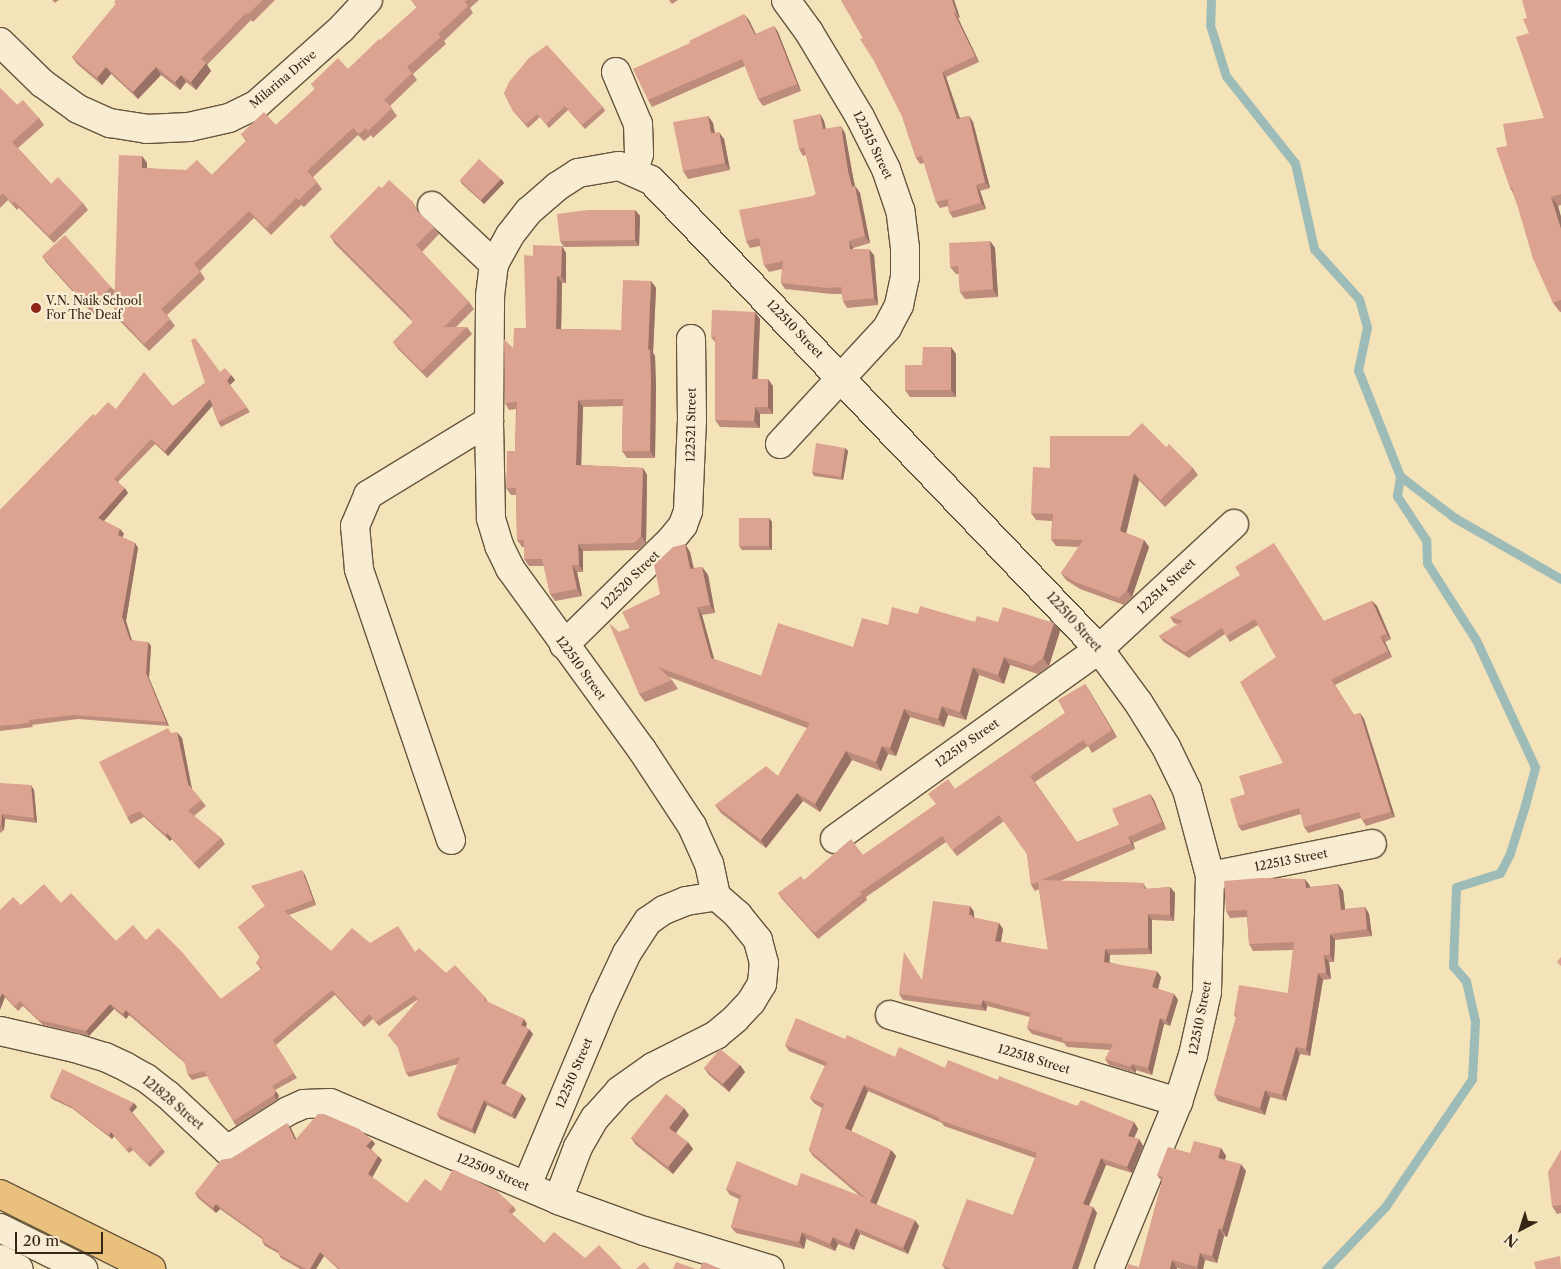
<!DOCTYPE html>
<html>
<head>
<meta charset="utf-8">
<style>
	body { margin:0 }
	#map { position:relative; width:1561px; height:1269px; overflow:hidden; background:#f4e2b9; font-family:"Libre Caslon Text",serif }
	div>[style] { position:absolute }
	.stream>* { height:9px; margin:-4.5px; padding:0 4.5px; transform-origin:4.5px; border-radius:4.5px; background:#9ebcb7 }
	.roads { filter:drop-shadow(1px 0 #66553e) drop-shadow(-1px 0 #66553e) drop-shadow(0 1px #66553e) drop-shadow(0 -1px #66553e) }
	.minor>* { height:28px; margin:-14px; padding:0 14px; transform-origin:14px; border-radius:14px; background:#f8ecd2 }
	.major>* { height:28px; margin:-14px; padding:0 14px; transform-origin:14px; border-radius:14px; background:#eac17c }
	.wall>* { inset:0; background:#bd8c7c }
	.shaded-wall>* { inset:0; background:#9a7265 }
	.building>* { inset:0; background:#dca390 }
	.dots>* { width:14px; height:14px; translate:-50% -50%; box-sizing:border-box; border:2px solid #f8ecd2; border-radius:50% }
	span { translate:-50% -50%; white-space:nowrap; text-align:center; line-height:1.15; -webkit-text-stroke:4.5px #f8ecd2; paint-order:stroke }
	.street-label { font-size:12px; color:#362615 }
	.poi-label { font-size:12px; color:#362615 }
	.left { translate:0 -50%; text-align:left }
	.north { position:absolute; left:1496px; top:1204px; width:50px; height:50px; -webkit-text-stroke:4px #f8ecd2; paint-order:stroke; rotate:220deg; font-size:14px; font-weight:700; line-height:20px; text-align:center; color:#362615 }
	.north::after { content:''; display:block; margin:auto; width:18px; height:22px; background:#362615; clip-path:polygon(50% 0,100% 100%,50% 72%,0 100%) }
	.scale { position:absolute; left:15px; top:1232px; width:88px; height:22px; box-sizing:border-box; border:2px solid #362615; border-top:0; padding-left:6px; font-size:15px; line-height:18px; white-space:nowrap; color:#362615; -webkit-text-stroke:4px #f8ecd2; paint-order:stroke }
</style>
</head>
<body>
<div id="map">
	<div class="stream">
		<i style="left:1211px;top:0;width:25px;rotate:92deg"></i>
		<i style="left:1210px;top:25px;width:53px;rotate:72.6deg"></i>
		<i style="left:1226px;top:76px;width:111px;rotate:51.6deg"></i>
		<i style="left:1295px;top:163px;width:88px;rotate:77.5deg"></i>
		<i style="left:1314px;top:249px;width:67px;rotate:48deg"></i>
		<i style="left:1359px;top:299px;width:29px;rotate:74deg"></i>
		<i style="left:1367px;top:327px;width:44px;rotate:101.8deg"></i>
		<i style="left:1358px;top:370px;width:114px;rotate:68.4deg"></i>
		<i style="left:1400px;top:476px;width:69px;rotate:37.4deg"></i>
		<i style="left:1455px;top:518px;width:122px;rotate:29.9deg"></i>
		<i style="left:1326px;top:1269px;width:86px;rotate:-46.4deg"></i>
		<i style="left:1385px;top:1207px;width:155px;rotate:-55.8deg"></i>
		<i style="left:1472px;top:1079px;width:58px;rotate:-87deg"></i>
		<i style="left:1475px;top:1021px;width:41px;rotate:-102.7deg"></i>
		<i style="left:1466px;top:981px;width:20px;rotate:-131deg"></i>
		<i style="left:1453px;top:966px;width:79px;rotate:-87.8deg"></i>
		<i style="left:1456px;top:887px;width:46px;rotate:-17.7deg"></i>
		<i style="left:1500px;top:873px;width:22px;rotate:-63deg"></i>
		<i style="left:1510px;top:853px;width:50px;rotate:-72.6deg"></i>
		<i style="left:1525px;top:805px;width:39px;rotate:-75deg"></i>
		<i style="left:1535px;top:767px;width:140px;rotate:-114.9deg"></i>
		<i style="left:1476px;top:640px;width:91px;rotate:-122.5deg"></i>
		<i style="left:1427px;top:563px;width:23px;rotate:-92deg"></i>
		<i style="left:1426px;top:540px;width:53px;rotate:-123.4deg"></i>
		<i style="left:1397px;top:496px;width:20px;rotate:-81deg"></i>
	</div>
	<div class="roads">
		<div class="minor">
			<i style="left:0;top:42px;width:59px;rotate:44.3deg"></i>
			<i style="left:42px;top:83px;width:44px;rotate:35.8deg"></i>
			<i style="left:78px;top:109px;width:35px;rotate:24deg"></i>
			<i style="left:110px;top:123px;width:36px;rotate:9deg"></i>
			<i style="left:146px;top:129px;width:43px;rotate:-2.7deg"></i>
			<i style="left:189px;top:127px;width:41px;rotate:-12.7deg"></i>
			<i style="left:229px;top:118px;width:30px;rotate:-26deg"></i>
			<i style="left:256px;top:105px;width:115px;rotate:-41.8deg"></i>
			<i style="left:342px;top:28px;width:38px;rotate:-47deg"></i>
			<i style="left:616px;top:72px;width:56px;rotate:67.1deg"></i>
			<i style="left:638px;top:124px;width:30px;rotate:88deg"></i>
			<i style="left:639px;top:154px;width:19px;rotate:106deg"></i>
			<i style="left:432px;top:206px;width:85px;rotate:43.1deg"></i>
			<i style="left:780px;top:444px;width:158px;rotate:-47.3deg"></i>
			<i style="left:887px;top:328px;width:26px;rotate:-62deg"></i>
			<i style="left:899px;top:305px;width:29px;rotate:-78deg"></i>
			<i style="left:905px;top:277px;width:29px;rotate:-90deg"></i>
			<i style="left:905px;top:248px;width:38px;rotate:-97deg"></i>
			<i style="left:900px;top:210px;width:43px;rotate:-108.9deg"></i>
			<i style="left:886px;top:169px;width:58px;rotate:-116.6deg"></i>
			<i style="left:860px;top:117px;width:99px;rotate:-121deg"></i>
			<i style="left:809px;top:32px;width:39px;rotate:-126deg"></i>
			<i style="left:564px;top:645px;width:150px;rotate:-44.5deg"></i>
			<i style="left:671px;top:540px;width:19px;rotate:-51deg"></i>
			<i style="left:683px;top:525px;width:15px;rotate:-70deg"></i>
			<i style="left:688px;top:511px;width:91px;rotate:-87.5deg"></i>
			<i style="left:692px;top:420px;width:81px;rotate:-90.7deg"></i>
			<i style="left:835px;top:839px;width:325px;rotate:-35.7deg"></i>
			<i style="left:1099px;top:649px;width:184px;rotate:-42.8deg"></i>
			<i style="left:451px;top:840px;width:286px;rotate:-108.8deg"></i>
			<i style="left:359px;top:569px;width:43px;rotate:-95.3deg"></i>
			<i style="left:355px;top:526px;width:34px;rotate:-67deg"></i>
			<i style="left:368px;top:495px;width:142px;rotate:-31.4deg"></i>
			<i style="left:1210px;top:876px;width:165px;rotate:-11.2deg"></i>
			<i style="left:890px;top:1015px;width:301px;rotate:16.8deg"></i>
			<i style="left:0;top:1031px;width:77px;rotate:12.8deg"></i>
			<i style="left:75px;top:1048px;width:31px;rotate:17deg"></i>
			<i style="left:105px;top:1057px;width:23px;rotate:25deg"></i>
			<i style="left:126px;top:1067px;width:23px;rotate:29deg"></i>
			<i style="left:146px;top:1078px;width:28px;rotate:38deg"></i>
			<i style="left:168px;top:1095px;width:81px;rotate:43deg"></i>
			<i style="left:227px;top:1150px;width:72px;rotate:-32.6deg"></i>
			<i style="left:288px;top:1111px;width:17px;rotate:-24deg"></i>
			<i style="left:304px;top:1104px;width:26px;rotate:-2deg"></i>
			<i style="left:330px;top:1103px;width:248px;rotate:23deg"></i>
			<i style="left:558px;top:1200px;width:91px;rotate:19.8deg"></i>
			<i style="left:644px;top:1231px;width:131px;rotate:16.9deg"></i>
			<i style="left:527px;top:1185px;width:199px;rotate:-67.2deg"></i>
			<i style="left:604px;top:1002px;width:54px;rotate:-64.9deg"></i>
			<i style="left:627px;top:953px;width:38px;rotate:-57deg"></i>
			<i style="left:648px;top:921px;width:19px;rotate:-35deg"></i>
			<i style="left:664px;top:910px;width:24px;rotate:-22deg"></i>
			<i style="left:686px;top:901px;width:30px;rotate:-9deg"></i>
			<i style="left:558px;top:1200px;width:57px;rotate:-69.3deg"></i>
			<i style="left:578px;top:1147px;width:34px;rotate:-60deg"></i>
			<i style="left:595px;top:1118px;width:36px;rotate:-48deg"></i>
			<i style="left:619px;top:1091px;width:42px;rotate:-35.2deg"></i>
			<i style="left:653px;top:1067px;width:71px;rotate:-26.9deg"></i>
			<i style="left:716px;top:1035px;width:25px;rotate:-40deg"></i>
			<i style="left:735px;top:1019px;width:23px;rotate:-47deg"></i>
			<i style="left:751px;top:1002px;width:21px;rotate:-59deg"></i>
			<i style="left:762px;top:984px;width:21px;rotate:-85deg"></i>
			<i style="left:764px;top:963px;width:24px;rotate:-105deg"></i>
			<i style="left:758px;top:940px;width:32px;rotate:-129deg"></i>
			<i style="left:738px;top:915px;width:29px;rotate:-139deg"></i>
			<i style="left:716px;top:896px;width:33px;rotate:-102deg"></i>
			<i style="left:709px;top:864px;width:42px;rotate:-114.1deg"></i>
			<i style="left:692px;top:826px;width:91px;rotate:-123.3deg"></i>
			<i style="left:642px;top:750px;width:225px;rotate:-126deg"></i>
			<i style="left:510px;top:568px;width:25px;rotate:-116deg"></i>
			<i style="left:499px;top:545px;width:28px;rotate:-107deg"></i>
			<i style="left:491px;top:518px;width:97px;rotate:-91.2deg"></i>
			<i style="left:489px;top:421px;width:125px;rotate:-89.5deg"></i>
			<i style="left:490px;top:296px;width:32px;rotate:-83deg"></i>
			<i style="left:494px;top:264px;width:33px;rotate:-61deg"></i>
			<i style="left:510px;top:235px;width:31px;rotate:-52deg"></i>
			<i style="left:529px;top:211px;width:38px;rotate:-41deg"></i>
			<i style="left:558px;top:186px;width:24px;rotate:-33deg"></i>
			<i style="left:578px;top:173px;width:42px;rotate:-9.7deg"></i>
			<i style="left:619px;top:166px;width:35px;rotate:24deg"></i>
			<i style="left:651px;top:180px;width:649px;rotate:46.31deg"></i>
			<i style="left:1099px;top:649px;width:66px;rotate:53.7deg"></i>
			<i style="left:1138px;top:702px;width:53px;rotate:58.1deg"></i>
			<i style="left:1166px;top:747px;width:48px;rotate:64deg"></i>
			<i style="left:1187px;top:790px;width:89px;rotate:75deg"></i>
			<i style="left:1210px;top:876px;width:116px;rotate:91.5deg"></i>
			<i style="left:1207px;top:992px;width:65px;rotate:102.5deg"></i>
			<i style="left:1193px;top:1055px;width:49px;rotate:107.7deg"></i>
			<i style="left:1178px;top:1102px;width:181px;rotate:112.4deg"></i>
			<i style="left:0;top:1228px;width:93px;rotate:26.3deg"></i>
			<i style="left:0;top:1259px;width:21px;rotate:28deg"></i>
		</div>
		<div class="major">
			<i style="left:0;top:1194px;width:169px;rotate:26.4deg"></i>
		</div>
	</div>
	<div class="wall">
		<i style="clip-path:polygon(52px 0,59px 0,55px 3px)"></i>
		<i style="clip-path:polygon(116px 0,275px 0,253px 22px,251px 20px,207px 65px,211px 71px,196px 90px,186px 82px,180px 90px,161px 75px,138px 99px,111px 74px,102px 85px,77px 64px,72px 57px,116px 4px)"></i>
		<i style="clip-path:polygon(411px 0,479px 0,470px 8px,473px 13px,444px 41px,446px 44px,413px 74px,417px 80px,390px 106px,397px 116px,373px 138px,371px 135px,364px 141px,358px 135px,313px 177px,322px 189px,304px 207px,301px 205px,271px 235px,254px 218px,200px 271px,205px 279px,167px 315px,175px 326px,149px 351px,119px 320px,114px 312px,115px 293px,93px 314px,46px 262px,42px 256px,111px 287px,115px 291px,142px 156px,147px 163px,147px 168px,212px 175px,246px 141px,241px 134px,276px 125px,315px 89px,311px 84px,348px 69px,417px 8px)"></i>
		<i style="clip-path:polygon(669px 0,678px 0,672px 4px)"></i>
		<i style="clip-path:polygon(841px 0,954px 0,960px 18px,958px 18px,979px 62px,946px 77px,959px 118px,969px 116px,973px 122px,990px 188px,980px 191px,986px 209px,953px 218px,949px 212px,948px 206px,940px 208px,936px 202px,924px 163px,920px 164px,916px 158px,902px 116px,863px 38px)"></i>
		<i style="clip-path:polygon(1561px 0,1561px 205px,1558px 206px,1561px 217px,1561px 312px,1560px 312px,1553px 303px,1513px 193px,1510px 188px,1507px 146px,1544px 118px,1529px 33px,1527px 18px)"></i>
		<i style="clip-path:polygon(749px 20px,756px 34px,774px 26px,778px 32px,801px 91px,763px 106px,758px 99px,745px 66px,652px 107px,648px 100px)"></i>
		<i style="clip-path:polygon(0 88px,17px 105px,39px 118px,44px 125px,18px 148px,51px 184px,83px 203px,88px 210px,54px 243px,19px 208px,17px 210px,8px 200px,0 208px)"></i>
		<i style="clip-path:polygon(504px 93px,603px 107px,605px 111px,585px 129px,568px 110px,549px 128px,540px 117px,528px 128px,513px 111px)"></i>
		<i style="clip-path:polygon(820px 114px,824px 121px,826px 129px,845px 133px,853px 177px,855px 186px,860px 193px,870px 243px,853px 248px,853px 249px,874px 255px,878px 305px,847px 308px,843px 301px,842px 294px,832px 294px,785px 289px,781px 283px,782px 269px,769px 272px,764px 265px,760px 246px,750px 248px,746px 241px,816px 194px,806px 155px,803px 156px,799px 149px)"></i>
		<i style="clip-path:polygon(708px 116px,713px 123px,715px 133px,724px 139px,730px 170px,688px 179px,683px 171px)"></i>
		<i style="clip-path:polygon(501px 179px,504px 183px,484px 204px,462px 184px,460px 180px)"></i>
		<i style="clip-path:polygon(412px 201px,419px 213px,434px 227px,439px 234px,422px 252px,469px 302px,474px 309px,456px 327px,467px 327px,472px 334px,427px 378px,398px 349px,393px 342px,413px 322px,335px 244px,330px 236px)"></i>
		<i style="clip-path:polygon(635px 210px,640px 216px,639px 246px,564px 247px,560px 241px)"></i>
		<i style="clip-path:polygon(990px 241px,995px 248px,998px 297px,965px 299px,960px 292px,959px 274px,956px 274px,950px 267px)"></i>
		<i style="clip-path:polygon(562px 246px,566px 253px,566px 283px,562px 283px,561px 329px,621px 330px,651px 281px,656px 288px,653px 353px,655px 356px,656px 387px,655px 458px,627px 458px,622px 451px,623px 406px,583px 407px,581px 465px,643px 468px,647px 475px,646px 543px,638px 550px,583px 551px,583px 572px,577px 572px,582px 596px,555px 601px,550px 594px,544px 566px,529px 566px,524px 559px,524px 547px,522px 547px,517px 540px,516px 495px,511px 495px,506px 488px,515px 451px,516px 409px,509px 410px,505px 403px,513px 348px,526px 328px,533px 256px)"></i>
		<i style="clip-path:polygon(755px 312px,760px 319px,758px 379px,773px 386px,773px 414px,760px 414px,760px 428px,720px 427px,715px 420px,715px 342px,711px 337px)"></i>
		<i style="clip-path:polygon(951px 347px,956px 354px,956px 397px,910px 397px,905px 390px,922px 365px)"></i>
		<i style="clip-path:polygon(220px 372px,231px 375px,235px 380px,230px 385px,250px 412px,221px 427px,218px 422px,212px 406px,168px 456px,155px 444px,118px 482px,128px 493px,104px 521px,120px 529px,124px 534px,122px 537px,135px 543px,138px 548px,126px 621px,132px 640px,151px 646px,149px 678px,169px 726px,78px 719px,32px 725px,33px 727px,0 731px,0 510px,95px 416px,116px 409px,173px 406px)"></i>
		<i style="clip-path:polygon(1166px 447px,1193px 468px,1198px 475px,1165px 507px,1139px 480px,1126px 533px,1144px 540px,1149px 547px,1132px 597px,1124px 605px,1080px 589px,1066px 580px,1061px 573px,1079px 547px,1056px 546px,1051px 539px,1052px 521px,1036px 520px,1031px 513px,1050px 468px)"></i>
		<i style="clip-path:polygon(845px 448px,848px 451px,843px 480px,814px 476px,812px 472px)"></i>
		<i style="clip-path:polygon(769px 518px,772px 522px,772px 550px,742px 550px,739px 546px)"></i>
		<i style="clip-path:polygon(685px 544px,690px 552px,694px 568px,702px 567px,708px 575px,715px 613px,702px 615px,714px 659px,761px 676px,853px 647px,888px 625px,918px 614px,975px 622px,1054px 623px,1060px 631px,1049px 666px,1038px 674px,1010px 665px,1004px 684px,979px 675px,966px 720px,948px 715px,944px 727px,910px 717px,896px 756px,888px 754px,881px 771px,852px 760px,820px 812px,803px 801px,766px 848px,721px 813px,715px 805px,778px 776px,807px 728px,669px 677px,672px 680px,678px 689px,645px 702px,639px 694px,619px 632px,630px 628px,660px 594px)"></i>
		<i style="clip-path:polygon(1372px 601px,1377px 606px,1391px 639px,1385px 642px,1392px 657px,1335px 685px,1354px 715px,1360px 713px,1364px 719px,1395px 817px,1366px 826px,1361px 818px,1308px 833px,1304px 827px,1301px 814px,1242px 831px,1238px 826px,1245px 794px,1283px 763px,1276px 657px,1258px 625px,1230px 642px,1225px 634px,1189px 658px,1164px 642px,1159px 636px,1178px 624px,1174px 623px,1170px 617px,1324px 621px)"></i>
		<i style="clip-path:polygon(1085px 684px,1117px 737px,1092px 753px,1088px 746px,1035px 782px,1077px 842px,1119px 825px,1150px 794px,1154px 800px,1166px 829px,1133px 843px,1135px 849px,1060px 881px,1143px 883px,1147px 889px,1170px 887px,1175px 893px,1174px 921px,1152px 920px,1152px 954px,1110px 955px,1109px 962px,1161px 977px,1158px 989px,1174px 994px,1178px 1000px,1170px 1026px,1164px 1024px,1152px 1075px,1136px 1070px,1136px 1073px,1109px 1065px,1105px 1059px,1110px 1050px,1067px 1047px,1064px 1043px,1032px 1034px,1027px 1028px,1030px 1017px,987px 1006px,986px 1011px,903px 1000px,899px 994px,922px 980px,970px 906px,974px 912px,974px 918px,999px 923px,1003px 929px,1001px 942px,1048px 950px,1039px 889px,1035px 891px,1031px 885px,1027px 854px,1004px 821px,957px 856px,946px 842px,866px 897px,867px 900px,818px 939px,782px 899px,778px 893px,804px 880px,863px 855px,936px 805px,955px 789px,1065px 713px)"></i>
		<i style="clip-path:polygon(172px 733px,182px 738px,192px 789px,206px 806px,194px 816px,221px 838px,225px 844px,199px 869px,172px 839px,170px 841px,144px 817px,131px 824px,127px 817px)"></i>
		<i style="clip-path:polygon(0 783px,34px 790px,37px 823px,5px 819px,4px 830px,0 833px)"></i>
		<i style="clip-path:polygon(305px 875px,316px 905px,289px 915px,331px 951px,370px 943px,416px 952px,446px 973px,485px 997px,488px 1002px,524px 1019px,527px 1024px,526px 1027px,533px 1034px,505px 1085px,522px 1094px,526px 1099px,515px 1119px,487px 1105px,475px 1134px,440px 1119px,437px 1114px,458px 1064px,409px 1077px,406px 1073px,398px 1047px,388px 1035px,418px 1001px,417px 1000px,379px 1026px,373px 1019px,364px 1027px,335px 995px,276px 1045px,297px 1078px,275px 1090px,279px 1096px,277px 1100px,236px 1126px,207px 1076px,192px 1080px,188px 1075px,185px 1063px,129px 1015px,126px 1019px,114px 1009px,89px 1036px,43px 1025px,23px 1006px,18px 1011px,5px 997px,0 1010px,21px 905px,61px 903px,116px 941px,146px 940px,221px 999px,261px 969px,256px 963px,260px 957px,238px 927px)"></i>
		<i style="clip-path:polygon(1305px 879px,1310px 886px,1310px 887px,1338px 884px,1343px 891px,1345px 909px,1365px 907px,1369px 914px,1372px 936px,1335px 940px,1334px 962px,1329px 962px,1331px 979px,1323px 980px,1310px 1056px,1300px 1054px,1286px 1101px,1270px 1097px,1265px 1115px,1218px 1101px,1214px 1094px,1236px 1018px,1234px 1014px,1288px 993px,1293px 950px,1253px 951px,1249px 944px,1247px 917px,1230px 918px,1226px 911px)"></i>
		<i style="clip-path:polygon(845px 1039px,895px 1057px,945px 1068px,998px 1080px,1077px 1106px,1134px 1122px,1138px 1129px,1134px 1138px,1139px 1139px,1143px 1146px,1132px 1173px,1106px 1165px,1089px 1206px,1093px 1207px,1097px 1213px,1078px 1269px,945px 1269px,942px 1265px,1013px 1215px,1035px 1158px,944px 1126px,942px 1123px,868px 1091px,851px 1131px,891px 1150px,896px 1156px,876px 1204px,919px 1226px,908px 1254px,860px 1234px,854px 1250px,838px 1244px,835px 1251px,806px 1239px,804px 1249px,736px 1233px,731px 1227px,739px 1199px,730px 1195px,726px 1189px,797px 1186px,860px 1196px,813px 1156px,809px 1150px,822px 1108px,815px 1104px,810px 1098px,825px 1066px,789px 1051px,785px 1045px)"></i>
		<i style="clip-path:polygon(740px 1065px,745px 1072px,729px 1092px,709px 1075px,704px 1068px)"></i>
		<i style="clip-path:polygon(50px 1096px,134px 1103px,137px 1107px,132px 1112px,165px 1152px,150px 1167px,133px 1150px,129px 1153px,114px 1136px,112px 1139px,73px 1109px,52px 1099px)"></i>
		<i style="clip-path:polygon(689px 1115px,676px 1133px,693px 1149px,673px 1174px,636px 1145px,631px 1138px)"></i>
		<i style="clip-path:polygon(291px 1128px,296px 1139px,372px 1140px,375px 1144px,371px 1149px,382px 1160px,372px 1177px,407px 1203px,441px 1191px,513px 1206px,516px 1210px,512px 1214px,544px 1243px,585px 1258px,622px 1269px,338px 1269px,324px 1256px,316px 1269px,300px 1269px,281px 1258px,278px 1253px,265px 1246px,262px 1241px,262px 1239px,220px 1209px,216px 1213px,198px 1198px,195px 1193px,232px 1158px)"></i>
		<i style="clip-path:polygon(1221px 1148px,1226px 1156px,1225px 1160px,1246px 1171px,1227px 1237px,1224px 1236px,1217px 1263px,1205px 1260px,1203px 1269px,1182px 1269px,1177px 1268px,1177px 1269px,1127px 1269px,1139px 1267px,1162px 1182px,1157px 1175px,1190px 1153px)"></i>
		<i style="clip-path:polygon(1561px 1150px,1561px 1213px,1557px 1214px,1552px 1206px)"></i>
	</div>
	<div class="shaded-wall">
		<i style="clip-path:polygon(952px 0,954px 0,960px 18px,956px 12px)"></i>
		<i style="clip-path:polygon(954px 13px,958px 18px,979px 62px,975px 56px)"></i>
		<i style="clip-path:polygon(744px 14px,749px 20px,759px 42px,755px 35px)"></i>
		<i style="clip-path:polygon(774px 26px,778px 32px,801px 91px,797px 84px)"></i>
		<i style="clip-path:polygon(206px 63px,211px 71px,196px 90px,191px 82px)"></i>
		<i style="clip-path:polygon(106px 67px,111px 74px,102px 85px,97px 78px)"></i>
		<i style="clip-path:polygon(156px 67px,161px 75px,138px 99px,133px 92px)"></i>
		<i style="clip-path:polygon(942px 72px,946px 77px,962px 124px,957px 119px)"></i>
		<i style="clip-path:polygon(181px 75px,186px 82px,180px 90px,175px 82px)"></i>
		<i style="clip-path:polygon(820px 114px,824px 121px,827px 136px,823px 129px)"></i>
		<i style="clip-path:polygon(708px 116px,713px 123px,716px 141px,711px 133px)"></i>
		<i style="clip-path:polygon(969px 116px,973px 122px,990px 188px,985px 182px)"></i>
		<i style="clip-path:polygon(841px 126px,845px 133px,853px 177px,856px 191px,855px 186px,860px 193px,870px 243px,865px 236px,852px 187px,848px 171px)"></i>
		<i style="clip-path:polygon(719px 132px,724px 139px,730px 170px,725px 163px)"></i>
		<i style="clip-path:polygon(142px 156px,147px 163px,147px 175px,142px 168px)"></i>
		<i style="clip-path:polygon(501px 179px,504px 183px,484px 204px,481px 200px)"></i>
		<i style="clip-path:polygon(976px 185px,980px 191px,986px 209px,981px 203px)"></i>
		<i style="clip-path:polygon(1551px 197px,1558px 206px,1561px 217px,1561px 229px)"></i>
		<i style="clip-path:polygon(635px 210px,640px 216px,639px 246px,635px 240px)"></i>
		<i style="clip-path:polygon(849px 241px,853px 248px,855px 256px,850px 249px)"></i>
		<i style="clip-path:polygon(990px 241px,995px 248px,998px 297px,993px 289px)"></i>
		<i style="clip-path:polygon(562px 246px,566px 253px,566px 283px,561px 276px)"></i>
		<i style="clip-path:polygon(869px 249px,874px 255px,878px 305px,874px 298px)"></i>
		<i style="clip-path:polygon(557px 276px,562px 283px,561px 336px,556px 329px)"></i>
		<i style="clip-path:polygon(651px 281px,656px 288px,653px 353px,655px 356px,656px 387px,655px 458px,650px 451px,648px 350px)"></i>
		<i style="clip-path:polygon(755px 312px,760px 319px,757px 386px,752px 379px)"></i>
		<i style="clip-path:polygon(951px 347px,956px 354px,956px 397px,951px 390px)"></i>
		<i style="clip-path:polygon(231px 375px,235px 380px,230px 385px,227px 381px)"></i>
		<i style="clip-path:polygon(768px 379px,773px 386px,773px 414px,768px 407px)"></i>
		<i style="clip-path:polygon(210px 399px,214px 404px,168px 456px,165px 451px)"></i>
		<i style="clip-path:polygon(578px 400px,583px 407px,581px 472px,576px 465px)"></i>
		<i style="clip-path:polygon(755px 407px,760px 414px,760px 428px,754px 421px)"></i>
		<i style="clip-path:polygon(845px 448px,848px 451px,843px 480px,841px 477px)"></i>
		<i style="clip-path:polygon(643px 468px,647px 475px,646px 543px,641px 536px)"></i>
		<i style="clip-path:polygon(1134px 473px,1139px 480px,1125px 538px,1120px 531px)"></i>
		<i style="clip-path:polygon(125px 488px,128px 493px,102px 523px,98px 518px)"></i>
		<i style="clip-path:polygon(769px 518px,772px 522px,772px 550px,769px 546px)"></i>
		<i style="clip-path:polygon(120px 529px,124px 534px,121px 539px,118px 535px)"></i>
		<i style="clip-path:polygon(1144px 540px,1149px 547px,1132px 597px,1127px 590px)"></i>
		<i style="clip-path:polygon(135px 543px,138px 548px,126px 621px,133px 645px,130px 640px,122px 617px)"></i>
		<i style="clip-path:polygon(578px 544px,583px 551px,583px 572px,579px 565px)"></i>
		<i style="clip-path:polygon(685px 544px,690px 552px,695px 577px,690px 569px)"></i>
		<i style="clip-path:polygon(572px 565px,577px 572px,582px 596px,577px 589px)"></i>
		<i style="clip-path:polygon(702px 567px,708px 575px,715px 613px,710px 605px)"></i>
		<i style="clip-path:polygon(1372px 601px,1377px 606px,1391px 639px,1387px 634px)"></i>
		<i style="clip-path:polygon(697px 607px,702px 615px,716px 666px,711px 658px)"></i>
		<i style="clip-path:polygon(1054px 623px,1060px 631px,1049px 666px,1043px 658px)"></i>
		<i style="clip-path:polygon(1380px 636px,1385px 642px,1392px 657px,1388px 651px)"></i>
		<i style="clip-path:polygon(148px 642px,151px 646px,149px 678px,169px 726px,166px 722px,146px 673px)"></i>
		<i style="clip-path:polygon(1004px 657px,1010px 665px,1004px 684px,998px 675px)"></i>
		<i style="clip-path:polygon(973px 667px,979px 675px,966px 720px,960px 712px)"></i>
		<i style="clip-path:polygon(1085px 684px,1089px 690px,1117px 737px,1112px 730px)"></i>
		<i style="clip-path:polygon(942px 706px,948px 715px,944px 727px,938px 719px)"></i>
		<i style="clip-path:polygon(904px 709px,910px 717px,896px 756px,890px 748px)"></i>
		<i style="clip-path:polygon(1360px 713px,1364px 719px,1395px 817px,1391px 812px)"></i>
		<i style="clip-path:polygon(177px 732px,182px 738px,192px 790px,188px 784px)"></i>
		<i style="clip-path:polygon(882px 746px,888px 754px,881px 771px,876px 762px)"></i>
		<i style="clip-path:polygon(846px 751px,852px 760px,820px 812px,815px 804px)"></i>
		<i style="clip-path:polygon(31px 785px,34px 790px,37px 823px,34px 818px)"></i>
		<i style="clip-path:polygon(797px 793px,803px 801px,766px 848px,761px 840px)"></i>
		<i style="clip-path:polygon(1150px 794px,1154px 800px,1166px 829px,1162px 822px)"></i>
		<i style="clip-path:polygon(2px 814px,5px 819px,4px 830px,1px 825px)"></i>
		<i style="clip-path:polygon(167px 833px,172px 839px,170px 841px,166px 835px)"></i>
		<i style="clip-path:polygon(1128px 837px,1133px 843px,1135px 849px,1131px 843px)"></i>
		<i style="clip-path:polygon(302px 870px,305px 875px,316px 905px,313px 900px)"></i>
		<i style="clip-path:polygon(1305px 879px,1310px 886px,1311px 895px,1306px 888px)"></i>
		<i style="clip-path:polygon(1338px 884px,1343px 891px,1346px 917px,1341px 910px)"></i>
		<i style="clip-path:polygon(1170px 887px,1175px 893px,1174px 921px,1170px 915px)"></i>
		<i style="clip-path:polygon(970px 906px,974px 912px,974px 917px,977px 921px,969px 915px)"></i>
		<i style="clip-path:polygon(1365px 907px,1369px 914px,1372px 936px,1367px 929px)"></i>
		<i style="clip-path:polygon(1148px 914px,1152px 920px,1152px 954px,1148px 948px)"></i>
		<i style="clip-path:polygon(999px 923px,1003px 929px,1000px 947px,995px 941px)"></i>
		<i style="clip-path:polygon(1330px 934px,1335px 940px,1334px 962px,1330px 955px)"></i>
		<i style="clip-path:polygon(1105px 949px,1110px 955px,1109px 968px,1104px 962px)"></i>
		<i style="clip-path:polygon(1324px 955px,1329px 962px,1331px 979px,1326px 973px)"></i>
		<i style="clip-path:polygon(1157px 971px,1161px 977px,1157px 993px,1152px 987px)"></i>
		<i style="clip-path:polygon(1318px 973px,1323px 980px,1310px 1056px,1306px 1049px)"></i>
		<i style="clip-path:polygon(2px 993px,5px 997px,0 1010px,0 997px)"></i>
		<i style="clip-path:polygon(1174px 994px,1178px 1000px,1170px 1026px,1166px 1020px)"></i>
		<i style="clip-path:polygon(983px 1000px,987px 1006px,986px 1011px,981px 1005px)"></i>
		<i style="clip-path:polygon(110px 1004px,114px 1009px,89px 1036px,86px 1031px)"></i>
		<i style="clip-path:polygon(126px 1010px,129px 1015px,126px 1019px,123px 1014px)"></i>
		<i style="clip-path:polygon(1160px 1018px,1164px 1024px,1152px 1075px,1148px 1068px)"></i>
		<i style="clip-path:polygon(524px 1019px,527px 1024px,524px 1029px,521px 1025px)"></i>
		<i style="clip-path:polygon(529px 1029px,533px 1034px,504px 1087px,501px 1083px)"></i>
		<i style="clip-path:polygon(1296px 1047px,1300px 1054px,1286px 1101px,1282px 1095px)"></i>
		<i style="clip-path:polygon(1132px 1064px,1136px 1070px,1136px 1073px,1131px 1067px)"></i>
		<i style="clip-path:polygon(740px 1065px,745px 1072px,729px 1092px,723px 1084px)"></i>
		<i style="clip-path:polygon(864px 1085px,868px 1091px,850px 1134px,845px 1128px)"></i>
		<i style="clip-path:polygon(1265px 1090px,1270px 1097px,1265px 1115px,1260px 1108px)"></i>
		<i style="clip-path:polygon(276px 1091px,279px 1096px,277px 1100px,274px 1095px)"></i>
		<i style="clip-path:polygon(522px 1094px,526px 1099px,515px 1119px,512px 1114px)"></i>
		<i style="clip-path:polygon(484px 1100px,487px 1105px,475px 1134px,472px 1129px)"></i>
		<i style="clip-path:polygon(134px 1103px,137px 1107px,132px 1113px,129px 1109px)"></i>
		<i style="clip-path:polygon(684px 1108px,689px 1115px,674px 1135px,669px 1128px)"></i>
		<i style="clip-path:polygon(1134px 1122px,1138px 1129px,1132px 1143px,1128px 1136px)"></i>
		<i style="clip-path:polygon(287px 1123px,291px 1128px,299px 1145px,295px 1140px)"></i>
		<i style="clip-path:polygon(111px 1132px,114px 1136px,112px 1139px,109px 1135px)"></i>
		<i style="clip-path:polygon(1139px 1139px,1143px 1146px,1132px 1173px,1127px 1167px)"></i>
		<i style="clip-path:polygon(372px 1140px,375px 1144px,370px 1150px,366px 1146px)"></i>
		<i style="clip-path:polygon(688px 1142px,693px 1149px,673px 1174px,668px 1167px)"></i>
		<i style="clip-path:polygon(1221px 1148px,1226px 1156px,1223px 1165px,1218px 1158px)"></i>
		<i style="clip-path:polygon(891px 1150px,896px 1156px,875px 1208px,870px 1202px)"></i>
		<i style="clip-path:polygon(378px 1156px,382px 1160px,372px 1178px,368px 1174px)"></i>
		<i style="clip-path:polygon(1101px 1158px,1106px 1165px,1087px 1210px,1083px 1204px)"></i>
		<i style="clip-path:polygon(1241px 1164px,1246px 1171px,1227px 1237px,1222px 1230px)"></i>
		<i style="clip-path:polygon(216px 1204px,220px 1209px,216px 1213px,213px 1208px)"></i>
		<i style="clip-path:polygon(1093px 1207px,1097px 1213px,1078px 1269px,1072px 1269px)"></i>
		<i style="clip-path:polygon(915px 1220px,919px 1226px,908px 1254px,903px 1248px)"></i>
		<i style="clip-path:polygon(856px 1228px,860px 1234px,854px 1250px,849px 1244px)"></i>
		<i style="clip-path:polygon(1219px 1228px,1224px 1236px,1217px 1263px,1212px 1256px)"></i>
		<i style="clip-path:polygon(802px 1232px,806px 1239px,804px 1249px,799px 1242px)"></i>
		<i style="clip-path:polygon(833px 1237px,838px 1244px,835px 1251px,830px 1244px)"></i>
		<i style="clip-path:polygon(320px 1252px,324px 1256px,316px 1269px,310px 1269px)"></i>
		<i style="clip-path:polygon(1200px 1253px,1205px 1260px,1203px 1269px,1198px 1269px,1197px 1267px)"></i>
		<i style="clip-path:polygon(1172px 1260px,1177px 1268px,1177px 1269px,1170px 1269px)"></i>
	</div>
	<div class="building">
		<i style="clip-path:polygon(116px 0,263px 0,248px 14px,246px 13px,201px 59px,206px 63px,191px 82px,181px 75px,175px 82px,156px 67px,133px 92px,106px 67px,97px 78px,72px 57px,116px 4px,114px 2px)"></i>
		<i style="clip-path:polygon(411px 0,467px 0,465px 2px,468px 6px,438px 34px,441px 37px,407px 67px,412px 73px,384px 100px,392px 108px,368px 131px,366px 128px,359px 134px,353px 128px,307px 171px,317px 182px,299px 200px,296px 198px,266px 228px,249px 211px,194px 264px,200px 272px,161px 309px,170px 319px,144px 344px,114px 312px,119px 155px,142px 156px,142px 168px,186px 170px,197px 160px,212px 175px,247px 140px,241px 134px,264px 112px,276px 125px,315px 89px,311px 84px,338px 58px,348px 69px,379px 39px,380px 40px,417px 7px)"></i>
		<i style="clip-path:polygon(841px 0,952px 0,956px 12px,954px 13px,975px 56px,942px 72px,957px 119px,969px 116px,985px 182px,976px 185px,981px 203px,949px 212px,948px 199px,936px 202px,922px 156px,916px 158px,902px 116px,874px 61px,860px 39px,863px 38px)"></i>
		<i style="clip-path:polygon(1522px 0,1561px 0,1561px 194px,1551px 197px,1561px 229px,1561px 300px,1553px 303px,1533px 259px,1512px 187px,1510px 188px,1496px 148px,1507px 146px,1503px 124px,1544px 118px,1516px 37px,1529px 33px,1523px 19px,1527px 18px)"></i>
		<i style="clip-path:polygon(744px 14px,755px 35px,774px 26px,797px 84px,758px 99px,742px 59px,648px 100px,633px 69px,690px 43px,689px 41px)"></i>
		<i style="clip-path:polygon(547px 45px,603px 107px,582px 125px,565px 106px,546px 124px,537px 114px,526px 124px,513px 111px,504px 93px,509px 82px,529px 58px)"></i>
		<i style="clip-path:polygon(0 88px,17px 105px,23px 100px,39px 118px,12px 142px,51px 184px,58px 177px,83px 203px,49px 236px,14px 201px,12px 203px,3px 193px,0 196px)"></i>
		<i style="clip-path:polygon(820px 114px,823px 129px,841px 126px,848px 171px,852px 187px,855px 186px,865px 236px,849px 241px,850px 249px,869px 249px,874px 298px,843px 301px,841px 287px,827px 288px,781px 283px,783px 261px,764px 265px,759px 238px,746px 241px,739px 210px,813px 196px,816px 194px,804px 148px,799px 149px,793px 120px)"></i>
		<i style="clip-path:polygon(708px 116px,711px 133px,719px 132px,725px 163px,683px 171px,673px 122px)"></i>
		<i style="clip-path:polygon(479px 159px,501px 179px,481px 200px,460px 180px)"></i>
		<i style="clip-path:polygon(389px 180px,412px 201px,416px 210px,434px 227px,416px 245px,469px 302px,444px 327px,467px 327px,422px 371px,393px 342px,413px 322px,408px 314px,330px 236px,379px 186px,382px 188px)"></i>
		<i style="clip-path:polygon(588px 210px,635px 210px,635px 240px,560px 241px,557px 214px)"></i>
		<i style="clip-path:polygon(65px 235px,111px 287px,89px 308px,42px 256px)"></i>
		<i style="clip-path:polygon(990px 241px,993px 289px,960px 292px,958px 266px,950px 267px,949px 243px)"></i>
		<i style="clip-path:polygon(533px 245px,562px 246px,561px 276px,557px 276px,556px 329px,621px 330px,623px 280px,651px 281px,648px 350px,650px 349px,651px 380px,650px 451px,622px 451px,623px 399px,578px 400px,576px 465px,643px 468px,641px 536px,634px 543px,578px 544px,579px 565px,572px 565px,577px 589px,550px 594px,542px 559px,524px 559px,524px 540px,517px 540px,516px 488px,506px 488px,507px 451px,515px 451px,517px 402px,505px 403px,504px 339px,513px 348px,514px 328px,526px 328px,524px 255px,533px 256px)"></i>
		<i style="clip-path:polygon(712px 310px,755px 312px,752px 379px,768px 379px,768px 407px,755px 407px,754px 421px,715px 420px,715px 337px,711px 337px)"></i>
		<i style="clip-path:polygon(195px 338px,220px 372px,225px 368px,231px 375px,227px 381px,247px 407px,218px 422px,210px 399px,165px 451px,151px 439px,114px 479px,125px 488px,98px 518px,120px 529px,118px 535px,135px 543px,122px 617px,130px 640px,148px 642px,146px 673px,166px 722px,74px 715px,29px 720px,29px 723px,0 726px,0 510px,93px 414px,95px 416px,108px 402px,116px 409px,144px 372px,173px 406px,205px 383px,191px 340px)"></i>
		<i style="clip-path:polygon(923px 347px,951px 347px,951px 390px,905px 390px,905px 365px,922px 365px)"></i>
		<i style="clip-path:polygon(1142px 423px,1166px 447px,1169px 444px,1193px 468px,1160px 500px,1134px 473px,1120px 531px,1144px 540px,1127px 590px,1119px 598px,1075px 582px,1061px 573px,1083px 540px,1051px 539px,1053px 514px,1031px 513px,1033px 467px,1050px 468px,1050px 436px,1129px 436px)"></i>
		<i style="clip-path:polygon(816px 443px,845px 448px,841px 477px,812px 472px)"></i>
		<i style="clip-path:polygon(739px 518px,769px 518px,769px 546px,739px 546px)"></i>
		<i style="clip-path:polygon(1274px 543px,1324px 621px,1372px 601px,1387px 634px,1380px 636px,1388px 651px,1331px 680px,1354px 715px,1360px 713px,1391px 812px,1362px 820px,1359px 812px,1304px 827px,1299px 808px,1238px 826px,1230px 799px,1245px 794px,1239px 776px,1283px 763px,1240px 682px,1276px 657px,1255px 619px,1226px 636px,1222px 628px,1185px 652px,1159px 636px,1183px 621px,1170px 617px,1240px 575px,1235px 567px)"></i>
		<i style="clip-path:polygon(685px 544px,690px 569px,702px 567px,710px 605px,697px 607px,711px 658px,761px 676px,778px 623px,853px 647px,862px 618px,888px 625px,892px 607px,918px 614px,920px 606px,975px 622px,977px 616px,998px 622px,1003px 607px,1054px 623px,1043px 658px,1032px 666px,1004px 657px,998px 675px,973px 667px,960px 712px,942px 706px,938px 719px,904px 709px,890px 748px,882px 746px,876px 762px,846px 751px,815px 804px,797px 793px,761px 840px,715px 805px,766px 766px,778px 776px,810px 723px,658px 667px,672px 680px,639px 694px,609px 623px,619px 632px,630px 628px,622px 612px,660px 594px,654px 565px,673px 547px)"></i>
		<i style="clip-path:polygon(1085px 684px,1112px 730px,1088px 746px,1083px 740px,1030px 776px,1077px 842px,1119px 825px,1112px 809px,1150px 794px,1162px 822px,1128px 837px,1131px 843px,1041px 880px,1143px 883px,1144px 889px,1170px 887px,1170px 915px,1148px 914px,1148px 948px,1105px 949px,1104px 962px,1157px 971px,1152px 987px,1174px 994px,1166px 1020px,1160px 1018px,1148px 1068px,1132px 1064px,1131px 1067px,1105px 1059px,1113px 1044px,1063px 1041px,1063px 1038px,1027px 1028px,1031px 1013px,983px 1000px,981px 1005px,899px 994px,904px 952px,922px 980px,933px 901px,970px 906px,969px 915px,972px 915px,972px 917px,999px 923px,995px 941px,1048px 950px,1038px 882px,1031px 885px,1027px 854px,999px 815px,952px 850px,942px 836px,859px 893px,863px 893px,814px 933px,778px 893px,801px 876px,804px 880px,851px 839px,863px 855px,936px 804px,928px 794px,948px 779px,955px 789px,1065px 713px,1058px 700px)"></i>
		<i style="clip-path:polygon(168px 728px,171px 733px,177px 732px,188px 784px,201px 800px,188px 811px,221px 838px,194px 863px,167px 833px,166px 835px,139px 811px,127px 817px,99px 762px)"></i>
		<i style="clip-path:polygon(0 783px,31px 785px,34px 818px,2px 814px,1px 825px,0 826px)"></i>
		<i style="clip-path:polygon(302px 870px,313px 900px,284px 911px,331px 951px,352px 928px,370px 943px,398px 926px,415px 952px,419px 948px,446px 973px,455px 965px,485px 997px,484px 1000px,524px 1019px,521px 1025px,529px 1029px,501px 1083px,522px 1094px,512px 1114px,484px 1100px,472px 1129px,437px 1114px,460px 1057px,406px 1073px,397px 1045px,388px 1035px,418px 1000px,414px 995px,376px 1022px,369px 1014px,361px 1022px,332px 990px,273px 1040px,294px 1073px,272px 1086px,276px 1091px,274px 1095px,233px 1121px,204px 1071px,188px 1075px,184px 1061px,126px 1010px,123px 1014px,110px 1004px,86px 1031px,39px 1020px,20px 1001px,15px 1006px,2px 993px,0 997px,0 910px,13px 897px,21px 905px,44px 884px,61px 903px,71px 893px,116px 941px,133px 925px,146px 940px,158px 928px,182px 952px,221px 999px,263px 968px,256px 963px,261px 957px,238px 927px,265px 906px,251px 886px)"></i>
		<i style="clip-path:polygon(1261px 878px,1305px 879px,1306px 888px,1338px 884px,1341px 910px,1365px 907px,1367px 929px,1330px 934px,1330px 955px,1324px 955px,1326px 973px,1318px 973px,1306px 1049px,1296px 1047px,1282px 1095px,1265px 1090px,1260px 1108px,1214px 1094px,1237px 1015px,1234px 1014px,1239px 985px,1288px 993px,1294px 942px,1249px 944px,1247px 910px,1226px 911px,1224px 881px)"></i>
		<i style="clip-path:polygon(1561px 957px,1561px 966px,1557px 962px)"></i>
		<i style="clip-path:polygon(796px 1018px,845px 1039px,847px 1035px,895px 1057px,899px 1047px,945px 1068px,948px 1060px,998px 1080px,999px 1076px,1077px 1106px,1081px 1100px,1134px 1122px,1128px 1136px,1139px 1139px,1127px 1167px,1101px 1158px,1083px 1204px,1093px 1207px,1072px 1269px,951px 1269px,942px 1265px,967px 1199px,1013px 1215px,1037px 1153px,939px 1120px,940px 1118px,864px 1085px,845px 1128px,891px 1150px,870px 1202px,915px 1220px,903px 1248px,856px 1228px,849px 1244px,833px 1237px,830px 1244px,802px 1232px,799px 1242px,731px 1227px,741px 1195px,726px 1189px,737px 1161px,797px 1186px,801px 1173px,866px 1198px,809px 1150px,824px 1104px,810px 1098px,827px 1062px,785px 1045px)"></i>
		<i style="clip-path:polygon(720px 1049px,740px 1065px,723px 1084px,704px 1068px)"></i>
		<i style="clip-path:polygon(62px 1069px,134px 1103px,129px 1109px,162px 1149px,147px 1164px,130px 1146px,126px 1150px,111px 1132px,109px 1135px,70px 1106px,50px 1096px)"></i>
		<i style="clip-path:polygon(666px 1094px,684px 1108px,669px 1128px,688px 1142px,668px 1167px,631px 1138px)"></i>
		<i style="clip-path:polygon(318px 1114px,324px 1114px,359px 1129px,372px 1140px,366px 1146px,378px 1156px,368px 1174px,407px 1203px,425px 1179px,441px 1191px,453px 1169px,497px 1191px,513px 1206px,508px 1211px,544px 1243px,554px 1232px,585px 1258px,599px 1245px,622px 1269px,340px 1269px,320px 1252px,310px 1269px,306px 1269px,278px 1254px,279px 1251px,262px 1241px,263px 1238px,216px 1204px,213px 1208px,195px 1193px,221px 1160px,232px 1158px,287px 1123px,295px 1140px)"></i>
		<i style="clip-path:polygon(1194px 1141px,1221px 1148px,1218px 1158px,1241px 1164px,1222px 1230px,1219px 1228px,1212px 1256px,1200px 1253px,1197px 1267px,1172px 1260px,1170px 1269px,1127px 1269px,1128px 1264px,1139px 1267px,1163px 1177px,1157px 1175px,1168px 1147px,1190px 1153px)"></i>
		<i style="clip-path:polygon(1561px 1150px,1561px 1205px,1552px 1206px,1548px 1172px)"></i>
		<i style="clip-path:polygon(1560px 1256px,1561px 1269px,1536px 1269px,1534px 1262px)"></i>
		<i style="clip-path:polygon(644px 1262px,650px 1269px,636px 1269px)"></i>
		<i style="clip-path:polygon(676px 1262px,696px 1269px,673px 1269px)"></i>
		<i style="clip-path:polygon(703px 1262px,707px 1263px,720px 1269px,700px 1269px)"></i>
	</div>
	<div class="dots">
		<i style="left:36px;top:308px;background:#8f2418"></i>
	</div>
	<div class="street-label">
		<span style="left:283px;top:79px;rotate:-40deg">Milarina Drive</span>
		<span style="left:873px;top:145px;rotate:64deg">122515 Street</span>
		<span style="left:795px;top:329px;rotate:46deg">122510 Street</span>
		<span style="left:691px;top:425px;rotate:-89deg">122521 Street</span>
		<span style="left:630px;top:580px;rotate:-45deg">122520 Street</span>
		<span style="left:1166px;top:586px;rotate:-43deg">122514 Street</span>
		<span style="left:1074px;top:622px;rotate:48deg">122510 Street</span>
		<span style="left:581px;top:668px;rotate:54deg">122510 Street</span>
		<span style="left:967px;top:743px;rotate:-35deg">122519 Street</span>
		<span style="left:1291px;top:860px;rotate:-11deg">122513 Street</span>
		<span style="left:1200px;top:1018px;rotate:-79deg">122510 Street</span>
		<span style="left:1034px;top:1059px;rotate:17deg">122518 Street</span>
		<span style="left:574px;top:1073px;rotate:-67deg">122510 Street</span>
		<span style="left:173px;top:1103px;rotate:40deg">121828 Street</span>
		<span style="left:493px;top:1172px;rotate:23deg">122509 Street</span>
	</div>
	<div class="poi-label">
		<span class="left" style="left:46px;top:308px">V.N. Naik School<br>For The Deaf</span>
	</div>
	<div class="north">N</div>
	<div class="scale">20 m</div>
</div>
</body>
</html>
